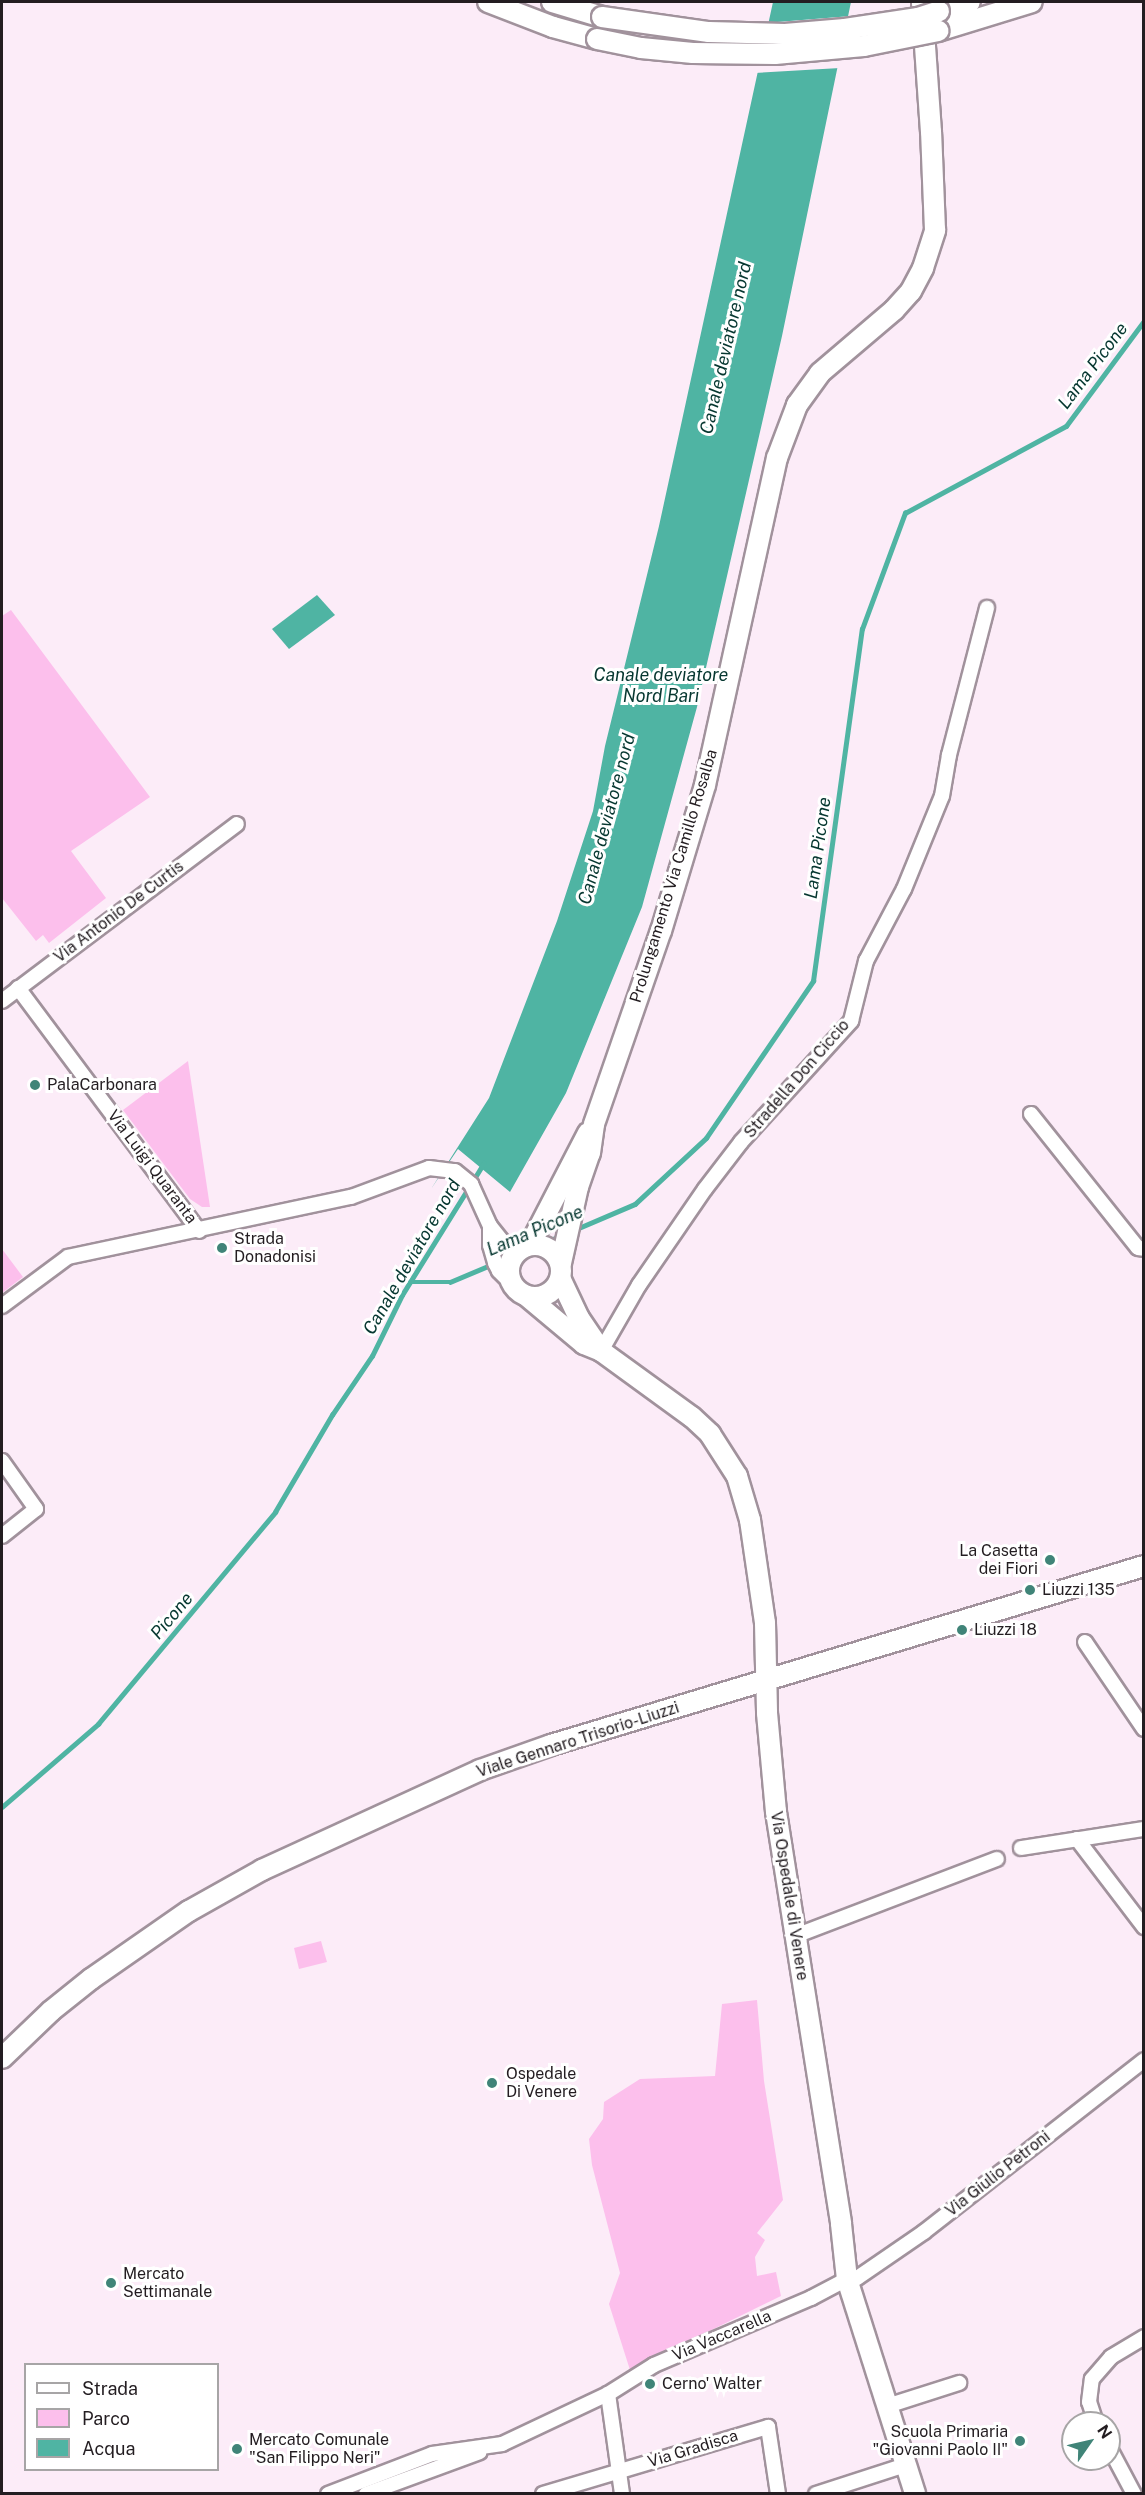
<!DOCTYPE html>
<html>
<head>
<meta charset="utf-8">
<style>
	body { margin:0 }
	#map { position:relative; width:1145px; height:2495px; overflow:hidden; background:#fcecf8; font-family:"Public Sans",sans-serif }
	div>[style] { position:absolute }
	.green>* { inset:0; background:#fcbfec }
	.water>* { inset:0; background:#4fb4a3 }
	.pier>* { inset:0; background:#fcecf8 }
	.stream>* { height:4.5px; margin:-2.25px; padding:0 2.25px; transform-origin:2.25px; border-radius:2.25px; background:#4fb4a3 }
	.roads { filter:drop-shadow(2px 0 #a1929c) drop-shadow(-2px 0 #a1929c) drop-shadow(0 2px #a1929c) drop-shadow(0 -2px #a1929c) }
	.street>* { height:14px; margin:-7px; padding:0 7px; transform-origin:7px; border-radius:7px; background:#fff }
	.secondary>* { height:20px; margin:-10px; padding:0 10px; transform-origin:10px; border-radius:10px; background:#fff }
	.secondary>.ring { margin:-10px; padding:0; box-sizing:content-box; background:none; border:20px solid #fff; border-radius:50% }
	.bridges { filter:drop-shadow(2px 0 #a1929c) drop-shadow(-2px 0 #a1929c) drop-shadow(0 2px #a1929c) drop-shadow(0 -2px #a1929c) }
	.secondary-bridge>* { height:20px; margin:-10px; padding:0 10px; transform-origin:10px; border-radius:10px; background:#fff }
	.dots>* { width:16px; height:16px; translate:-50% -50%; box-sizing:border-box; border:3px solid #fff; border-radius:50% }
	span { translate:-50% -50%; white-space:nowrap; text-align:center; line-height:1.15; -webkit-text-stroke:6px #fff; paint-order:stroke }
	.street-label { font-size:16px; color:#231d21 }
	.poi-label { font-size:16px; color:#231d21 }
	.left { translate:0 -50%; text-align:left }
	.right { translate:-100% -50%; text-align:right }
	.water-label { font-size:18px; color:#063730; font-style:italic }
	.frame { position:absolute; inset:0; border:3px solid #231d21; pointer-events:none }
	.legend { position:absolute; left:24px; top:2363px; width:195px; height:108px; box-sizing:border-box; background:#fff; border:2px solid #a7a5a6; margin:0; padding:8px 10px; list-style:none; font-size:18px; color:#231d21 }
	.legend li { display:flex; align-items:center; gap:12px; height:30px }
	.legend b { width:30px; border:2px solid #a7a5a6 }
	.north { position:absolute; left:1061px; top:2411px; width:60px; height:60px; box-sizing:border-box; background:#fff; border:2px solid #a7a5a6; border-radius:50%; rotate:56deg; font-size:16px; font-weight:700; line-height:24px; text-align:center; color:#231d21 }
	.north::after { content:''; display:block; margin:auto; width:21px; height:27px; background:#408478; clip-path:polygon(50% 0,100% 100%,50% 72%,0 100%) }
</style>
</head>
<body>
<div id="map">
	<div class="green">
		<i style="clip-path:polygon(11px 610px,150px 797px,71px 851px,106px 898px,49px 943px,43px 935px,36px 941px,2px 898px,2px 616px)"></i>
		<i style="clip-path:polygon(188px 1061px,210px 1207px,202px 1207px,190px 1199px,123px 1110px)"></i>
		<i style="clip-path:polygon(2px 1249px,23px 1277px,2px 1293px)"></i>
		<i style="clip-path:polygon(321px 1941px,327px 1962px,299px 1969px,294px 1948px)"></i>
		<i style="clip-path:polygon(757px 2000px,764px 2081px,783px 2200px,757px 2233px,765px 2240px,755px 2257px,757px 2276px,776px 2272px,781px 2296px,630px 2370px,609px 2304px,620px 2273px,592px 2165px,589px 2139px,603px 2119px,604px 2102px,640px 2079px,715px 2076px,722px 2004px)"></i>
	</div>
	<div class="water">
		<i style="clip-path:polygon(773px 2px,851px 2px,782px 336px,697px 707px,642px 907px,566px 1093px,510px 1192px,458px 1149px,431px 1189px,489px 1098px,557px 921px,593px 811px,605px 746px,659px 526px)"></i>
		<i style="clip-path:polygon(317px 595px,335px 615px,289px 649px,272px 629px)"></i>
	</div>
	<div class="pier">
		<i style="clip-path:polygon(851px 16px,840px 68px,754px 73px,765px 23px)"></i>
	</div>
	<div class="stream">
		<i style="left:574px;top:1230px;width:66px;rotate:-23.1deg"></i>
		<i style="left:635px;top:1204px;width:97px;rotate:-42.9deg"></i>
		<i style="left:706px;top:1138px;width:190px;rotate:-55.7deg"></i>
		<i style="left:813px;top:981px;width:355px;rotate:-82.1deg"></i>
		<i style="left:862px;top:629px;width:124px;rotate:-69.7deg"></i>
		<i style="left:905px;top:513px;width:183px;rotate:-28.4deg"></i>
		<i style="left:1066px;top:426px;width:131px;rotate:-53.4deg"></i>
		<i style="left:538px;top:1245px;width:24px;rotate:-22deg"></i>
		<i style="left:410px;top:1282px;width:40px"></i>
		<i style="left:450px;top:1282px;width:75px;rotate:-22.8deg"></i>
		<i style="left:2px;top:1807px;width:127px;rotate:-40.8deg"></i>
		<i style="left:98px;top:1724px;width:276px;rotate:-50.1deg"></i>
		<i style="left:275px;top:1512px;width:113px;rotate:-59.6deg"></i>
		<i style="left:332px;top:1415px;width:71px;rotate:-55.9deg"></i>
		<i style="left:372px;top:1356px;width:68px;rotate:-63.8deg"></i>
		<i style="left:402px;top:1295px;width:155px;rotate:-58.2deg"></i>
	</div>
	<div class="roads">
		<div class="street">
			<i style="left:18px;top:988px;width:303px;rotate:53.3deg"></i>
			<i style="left:2px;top:1001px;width:294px;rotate:-37deg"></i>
			<i style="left:1031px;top:1114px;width:171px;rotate:51.4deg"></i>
			<i style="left:1138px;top:1248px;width:6px;rotate:9deg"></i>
			<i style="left:490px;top:1226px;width:19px;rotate:90deg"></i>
			<i style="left:490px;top:1245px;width:19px;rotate:74deg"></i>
			<i style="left:495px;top:1263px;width:9px;rotate:63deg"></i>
			<i style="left:499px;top:1271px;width:18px;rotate:45deg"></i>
			<i style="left:2px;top:1306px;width:82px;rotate:-36.6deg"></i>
			<i style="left:68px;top:1257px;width:289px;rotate:-12deg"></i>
			<i style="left:351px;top:1197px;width:83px;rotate:-20.4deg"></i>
			<i style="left:429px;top:1168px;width:26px;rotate:7deg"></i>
			<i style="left:455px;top:1171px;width:21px;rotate:39deg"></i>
			<i style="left:471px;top:1184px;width:46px;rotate:65.7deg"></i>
			<i style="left:490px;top:1226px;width:21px;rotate:51deg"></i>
			<i style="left:503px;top:1242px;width:11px;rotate:34deg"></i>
			<i style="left:512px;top:1248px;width:10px"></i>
			<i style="left:601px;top:1351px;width:76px;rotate:-60.1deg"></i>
			<i style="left:639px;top:1285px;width:116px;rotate:-55.5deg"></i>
			<i style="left:705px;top:1189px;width:59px;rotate:-52.5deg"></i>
			<i style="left:741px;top:1142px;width:164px;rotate:-47.7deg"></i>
			<i style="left:851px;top:1021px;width:62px;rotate:-76deg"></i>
			<i style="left:866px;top:961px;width:81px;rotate:-62.2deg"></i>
			<i style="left:904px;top:889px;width:100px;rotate:-67.8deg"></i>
			<i style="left:942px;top:796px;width:42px;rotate:-80.3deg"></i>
			<i style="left:949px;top:755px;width:152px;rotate:-75.5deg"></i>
			<i style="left:2px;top:1461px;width:59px;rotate:54.7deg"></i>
			<i style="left:36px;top:1509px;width:43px;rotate:141.5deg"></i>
			<i style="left:1085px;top:1642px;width:105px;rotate:55.9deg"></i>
			<i style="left:1077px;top:1839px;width:111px;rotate:52.7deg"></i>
			<i style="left:1021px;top:1848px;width:124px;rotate:-8.8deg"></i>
			<i style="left:795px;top:1936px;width:216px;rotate:-20.9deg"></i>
			<i style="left:608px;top:2394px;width:101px;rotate:82deg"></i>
			<i style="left:887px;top:2406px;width:76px;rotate:-17.7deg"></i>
			<i style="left:1096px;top:2423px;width:22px;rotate:-108deg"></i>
			<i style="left:1089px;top:2402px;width:23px;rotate:-83deg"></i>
			<i style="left:1092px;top:2379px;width:29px;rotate:-49deg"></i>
			<i style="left:1111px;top:2357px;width:39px;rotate:-31deg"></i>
			<i style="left:1109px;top:2447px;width:53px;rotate:62deg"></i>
			<i style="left:328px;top:2494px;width:111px;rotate:-21deg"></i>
			<i style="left:432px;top:2454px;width:71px;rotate:-8.1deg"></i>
			<i style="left:502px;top:2444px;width:117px;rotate:-25.3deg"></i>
			<i style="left:608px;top:2394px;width:54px;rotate:-32.2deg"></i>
			<i style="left:654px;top:2365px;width:171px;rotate:-23.1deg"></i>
			<i style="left:811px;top:2298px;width:41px;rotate:-27.8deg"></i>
			<i style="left:847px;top:2279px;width:10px;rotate:-6deg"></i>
			<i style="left:857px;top:2278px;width:81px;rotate:-34.5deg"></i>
			<i style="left:924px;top:2232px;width:279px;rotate:-38deg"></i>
			<i style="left:366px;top:2494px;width:121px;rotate:-20.2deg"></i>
			<i style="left:543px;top:2494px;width:235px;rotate:-16.6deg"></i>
			<i style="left:768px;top:2427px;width:68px;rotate:81.5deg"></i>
			<i style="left:816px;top:2494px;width:94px;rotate:-18deg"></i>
		</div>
		<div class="secondary">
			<i style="left:488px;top:2px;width:70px;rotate:21deg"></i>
			<i style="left:553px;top:27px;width:46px;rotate:15.3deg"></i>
			<i style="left:552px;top:2px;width:52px;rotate:16.7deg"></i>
			<i style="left:939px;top:11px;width:32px;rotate:-16deg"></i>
			<i style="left:938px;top:31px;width:98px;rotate:-17.1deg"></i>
			<i class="ring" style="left:509px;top:1245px;width:32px;height:32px"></i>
			<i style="left:530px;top:1245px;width:126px;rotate:-62.6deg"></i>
			<i style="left:561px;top:1263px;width:78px;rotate:-77.4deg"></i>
			<i style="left:578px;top:1187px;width:36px;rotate:-71deg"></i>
			<i style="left:590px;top:1153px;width:29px;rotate:-82deg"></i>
			<i style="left:594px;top:1124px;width:204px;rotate:-70.9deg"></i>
			<i style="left:661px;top:931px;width:152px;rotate:-73.2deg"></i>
			<i style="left:705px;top:785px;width:335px;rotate:-77.6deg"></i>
			<i style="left:777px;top:458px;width:57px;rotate:-69.3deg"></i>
			<i style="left:797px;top:405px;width:39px;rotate:-54deg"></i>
			<i style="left:820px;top:373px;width:97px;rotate:-40.4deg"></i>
			<i style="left:894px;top:310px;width:25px;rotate:-48deg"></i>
			<i style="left:911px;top:291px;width:26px;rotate:-62deg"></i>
			<i style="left:923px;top:268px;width:40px;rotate:-72deg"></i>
			<i style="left:935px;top:230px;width:98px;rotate:-92.3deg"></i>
			<i style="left:931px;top:132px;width:130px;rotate:-94deg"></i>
			<i style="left:561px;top:1280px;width:42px;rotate:64.7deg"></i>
			<i style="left:579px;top:1318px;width:40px;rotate:56deg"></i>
			<i style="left:528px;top:1297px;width:73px;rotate:40deg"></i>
			<i style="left:584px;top:1344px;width:18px;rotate:22deg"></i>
			<i style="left:601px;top:1351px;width:112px;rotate:36deg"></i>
			<i style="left:692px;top:1417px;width:25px;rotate:43deg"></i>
			<i style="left:710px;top:1434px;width:50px;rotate:57.3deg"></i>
			<i style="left:737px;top:1476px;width:46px;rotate:73.5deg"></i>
			<i style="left:750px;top:1520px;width:104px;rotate:81.7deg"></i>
			<i style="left:765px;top:1623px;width:90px;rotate:88.7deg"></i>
			<i style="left:767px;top:1713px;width:99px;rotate:84.8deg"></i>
			<i style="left:776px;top:1812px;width:417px;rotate:81deg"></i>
			<i style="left:841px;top:2224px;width:55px;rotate:83.8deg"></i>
			<i style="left:847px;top:2279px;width:225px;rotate:72.4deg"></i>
			<i style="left:2px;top:2058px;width:68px;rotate:-43.8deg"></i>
			<i style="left:51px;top:2011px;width:51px;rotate:-38.7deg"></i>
			<i style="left:91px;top:1979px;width:119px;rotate:-34.8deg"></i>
			<i style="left:189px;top:1911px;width:84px;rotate:-29.3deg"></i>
			<i style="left:262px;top:1870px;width:240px;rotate:-24.6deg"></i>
			<i style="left:480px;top:1770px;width:75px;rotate:-19.4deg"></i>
			<i style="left:551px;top:1745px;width:619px;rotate:-16.8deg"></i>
		</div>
	</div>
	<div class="bridges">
		<div class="secondary-bridge">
			<i style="left:602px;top:17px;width:108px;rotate:8deg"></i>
			<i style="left:709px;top:32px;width:76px;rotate:1.5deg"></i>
			<i style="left:785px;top:34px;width:60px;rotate:-4.8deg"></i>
			<i style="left:845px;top:29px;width:74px;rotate:-8.6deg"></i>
			<i style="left:918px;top:18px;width:22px;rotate:-18deg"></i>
			<i style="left:597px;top:39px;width:45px;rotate:11.6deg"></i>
			<i style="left:641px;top:48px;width:52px;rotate:5.5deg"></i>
			<i style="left:693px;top:53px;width:82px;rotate:0.7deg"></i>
			<i style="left:775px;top:54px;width:89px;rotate:-5.1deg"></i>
			<i style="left:864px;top:46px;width:76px;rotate:-11.5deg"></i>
		</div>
	</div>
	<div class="dots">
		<i style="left:35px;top:1085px;background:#408478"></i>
		<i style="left:222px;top:1248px;background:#408478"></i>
		<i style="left:1050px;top:1560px;background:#408478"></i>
		<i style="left:1030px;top:1590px;background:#408478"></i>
		<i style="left:962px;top:1630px;background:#408478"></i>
		<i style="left:492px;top:2083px;background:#408478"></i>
		<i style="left:111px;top:2283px;background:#408478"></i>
		<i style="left:650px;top:2384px;background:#408478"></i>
		<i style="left:1020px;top:2441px;background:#408478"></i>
		<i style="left:237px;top:2449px;background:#408478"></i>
	</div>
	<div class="street-label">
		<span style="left:674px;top:876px;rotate:-73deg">Prolungamento Via Camillo Rosalba</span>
		<span style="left:119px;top:912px;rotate:-37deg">Via Antonio De Curtis</span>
		<span style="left:797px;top:1079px;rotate:-49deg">Stradella Don Ciccio</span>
		<span style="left:152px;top:1167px;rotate:53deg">Via Luigi Quaranta</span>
		<span style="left:578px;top:1740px;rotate:-18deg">Viale Gennaro Trisorio-Liuzzi</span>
		<span style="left:789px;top:1896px;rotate:81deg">Via Ospedale di Venere</span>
		<span style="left:998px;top:2174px;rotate:-38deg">Via Giulio Petroni</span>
		<span style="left:722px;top:2336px;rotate:-23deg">Via Vaccarella</span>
		<span style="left:693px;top:2449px;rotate:-17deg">Via Gradisca</span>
	</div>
	<div class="poi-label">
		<span class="left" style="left:47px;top:1085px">PalaCarbonara</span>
		<span class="left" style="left:234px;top:1248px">Strada<br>Donadonisi</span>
		<span class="right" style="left:1038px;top:1560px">La Casetta<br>dei Fiori</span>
		<span class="left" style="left:1042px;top:1590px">Liuzzi 135</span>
		<span class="left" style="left:974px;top:1630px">Liuzzi 18</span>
		<span class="left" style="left:506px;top:2083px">Ospedale<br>Di Venere</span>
		<span class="left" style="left:123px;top:2283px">Mercato<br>Settimanale</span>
		<span class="left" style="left:662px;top:2384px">Cerno' Walter</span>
		<span class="right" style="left:1008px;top:2441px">Scuola Primaria<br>"Giovanni Paolo II"</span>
		<span class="left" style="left:249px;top:2449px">Mercato Comunale<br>"San Filippo Neri"</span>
	</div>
	<div class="water-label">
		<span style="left:726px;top:348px;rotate:-77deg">Canale deviatore nord</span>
		<span style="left:1093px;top:366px;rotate:-53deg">Lama Picone</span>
		<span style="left:661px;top:686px">Canale deviatore<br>Nord Bari</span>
		<span style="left:607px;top:819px;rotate:-75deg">Canale deviatore nord</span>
		<span style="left:818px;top:848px;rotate:-82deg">Lama Picone</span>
		<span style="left:535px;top:1231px;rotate:-23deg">Lama Picone</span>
		<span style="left:412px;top:1257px;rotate:-60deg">Canale deviatore nord</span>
		<span style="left:172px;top:1616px;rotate:-50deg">Picone</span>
	</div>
	<div class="frame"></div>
	<ul class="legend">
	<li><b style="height:8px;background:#fff"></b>Strada</li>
	<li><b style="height:16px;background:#fcbfec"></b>Parco</li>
	<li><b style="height:16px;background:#4fb4a3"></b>Acqua</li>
	</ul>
	<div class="north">N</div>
</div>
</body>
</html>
